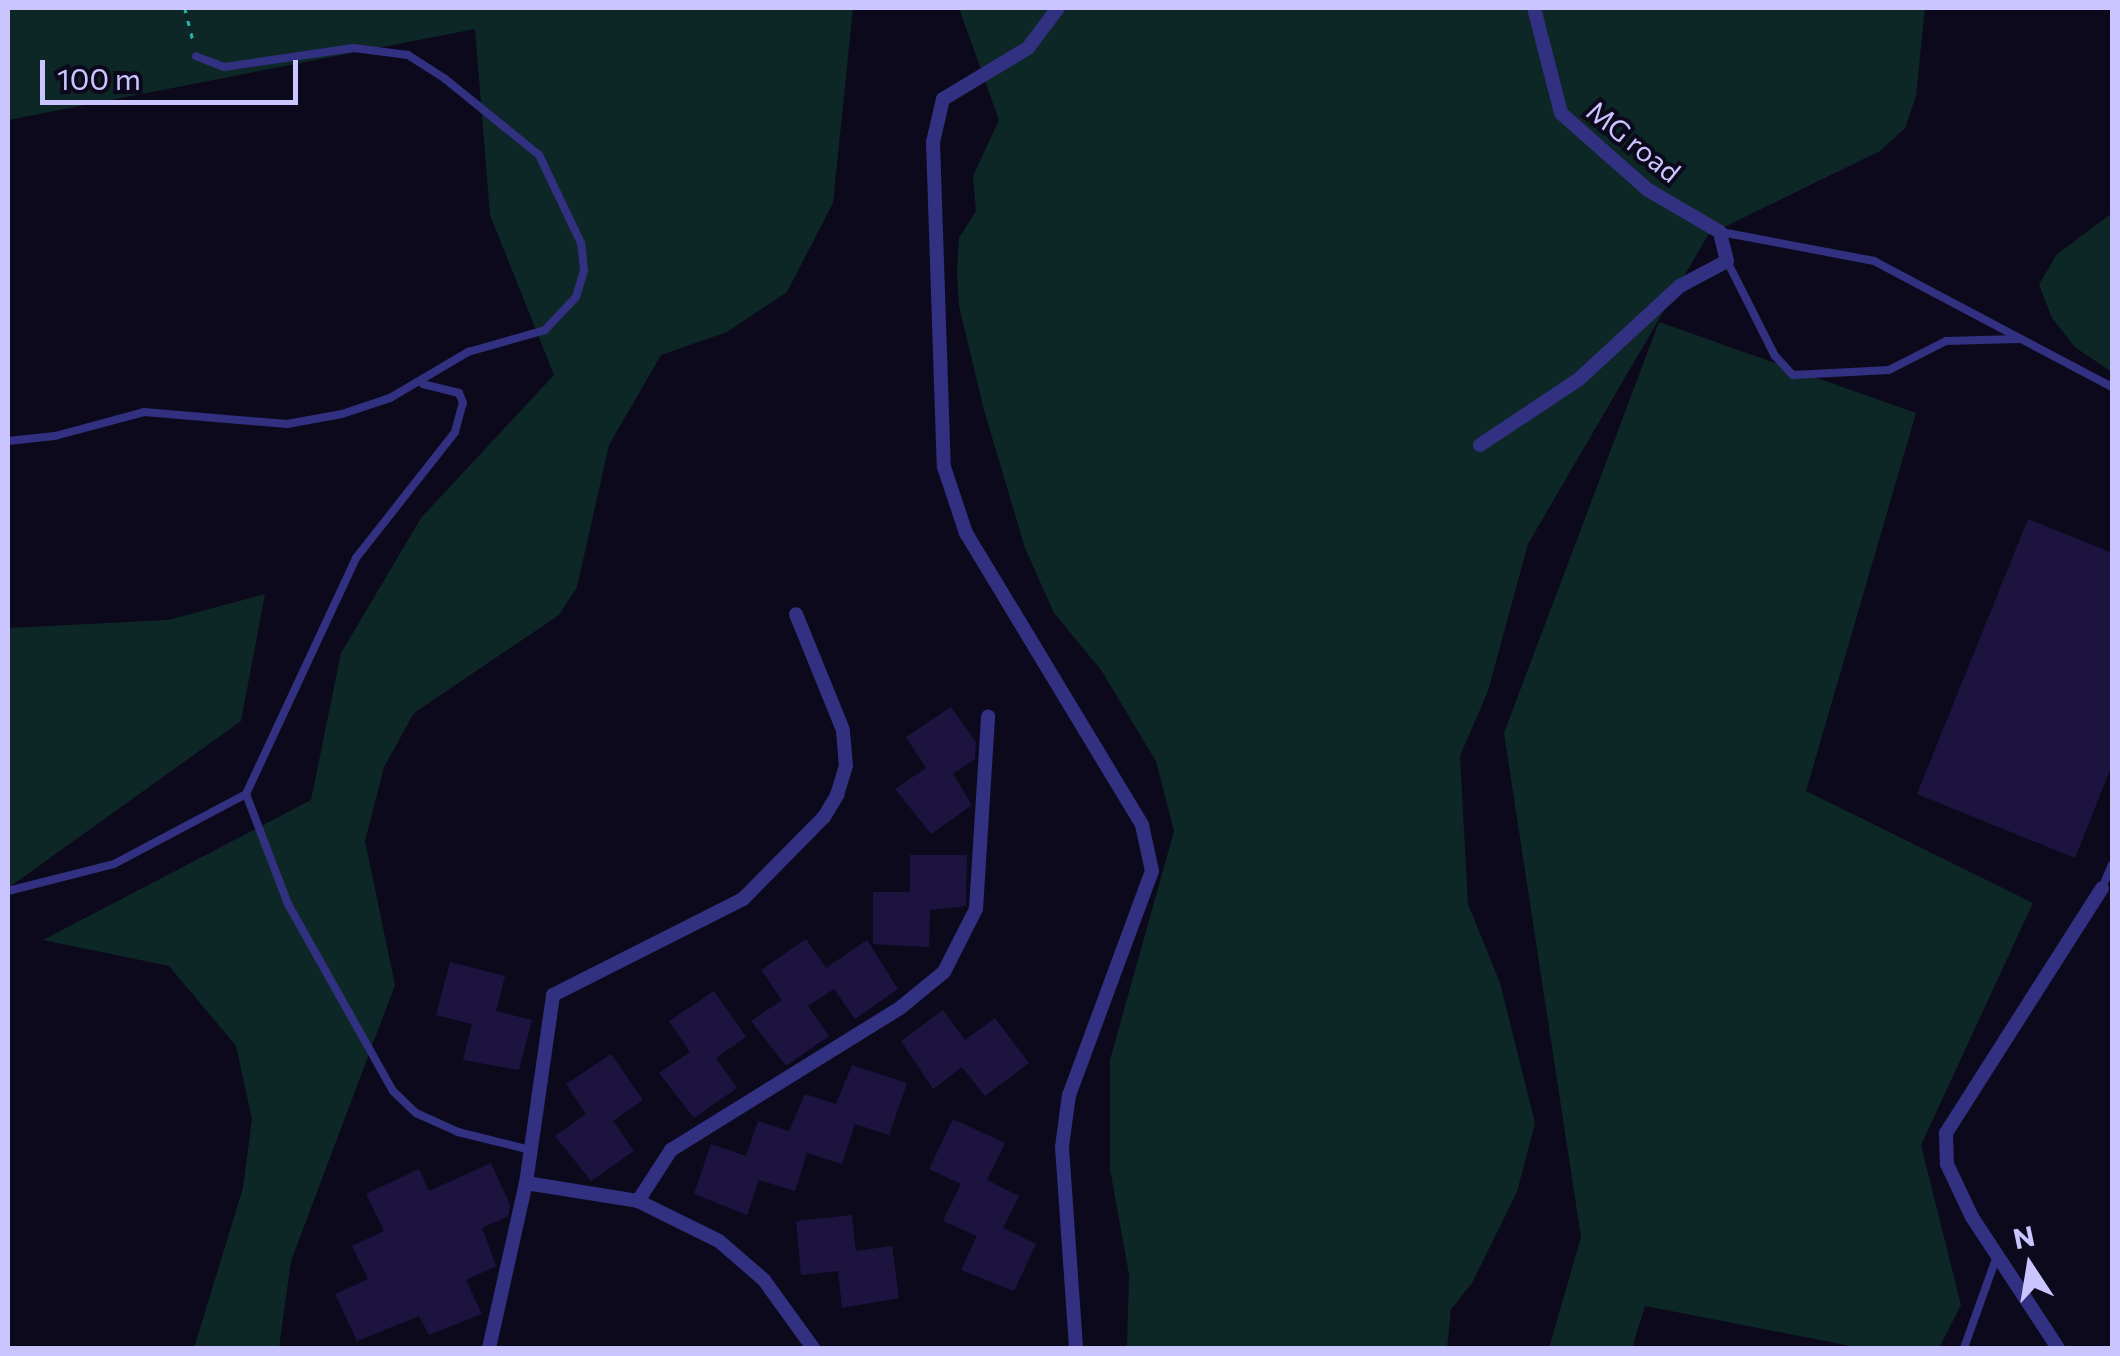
<!DOCTYPE html>
<html>
<head>
<meta charset="utf-8">
<style>
	body { margin:0 }
	#map { position:relative; width:2120px; height:1356px; overflow:hidden; background:#0d091c; font-family:Commissioner,sans-serif }
	div>[style] { position:absolute }
	.green>* { inset:0; background:#0c2726 }
	.building>* { inset:0; background:#1c143f }
	.path>* { height:2.5px; margin-top:-1.25px; transform-origin:0; background:repeating-linear-gradient(90deg,#22b6ac 0 5px,transparent 0 13px) }
	.service>* { height:8px; margin:-4px; padding:0 4px; transform-origin:4px; border-radius:4px; background:#323080 }
	.minor>* { height:14px; margin:-7px; padding:0 7px; transform-origin:7px; border-radius:7px; background:#323080 }
	span { translate:-50% -50%; white-space:nowrap; text-align:center; line-height:1.15; -webkit-text-stroke:8px #0d091c; paint-order:stroke }
	.street-label { font-size:28px; color:#cbc5ff }
	.frame { position:absolute; inset:0; border:10px solid #cbc5ff; pointer-events:none }
	.north { position:absolute; left:1980px; top:1216px; width:100px; height:100px; -webkit-text-stroke:8px #0d091c; paint-order:stroke; rotate:348deg; font-size:28px; font-weight:700; line-height:40px; text-align:center; color:#cbc5ff }
	.north::after { content:''; display:block; margin:auto; width:35px; height:45px; background:#cbc5ff; clip-path:polygon(50% 0,100% 100%,50% 72%,0 100%) }
	.scale { position:absolute; left:40px; top:60px; width:258px; height:45px; box-sizing:border-box; border:5px solid #cbc5ff; border-top:0; padding-left:12px; font-size:30px; line-height:35px; white-space:nowrap; color:#cbc5ff; -webkit-text-stroke:8px #0d091c; paint-order:stroke }
</style>
</head>
<body>
<div id="map">
	<div class="green">
		<i style="clip-path:polygon(8px 8px,853px 8px,833px 203px,787px 292px,727px 332px,661px 355px,609px 445px,577px 587px,559px 615px,414px 713px,384px 767px,365px 841px,395px 985px,291px 1261px,279px 1348px,194px 1348px,243px 1188px,252px 1119px,236px 1046px,169px 966px,43px 940px,311px 800px,341px 653px,421px 518px,554px 375px,490px 215px,475px 29px,8px 120px)"></i>
		<i style="clip-path:polygon(959px 8px,1925px 8px,1916px 96px,1905px 128px,1880px 151px,1708px 235px,1528px 544px,1488px 691px,1460px 756px,1468px 904px,1500px 983px,1535px 1123px,1517px 1192px,1472px 1283px,1451px 1309px,1447px 1348px,1127px 1348px,1129px 1274px,1110px 1169px,1110px 1060px,1174px 831px,1156px 761px,1101px 670px,1054px 613px,1025px 548px,984px 410px,959px 306px,957px 271px,959px 238px,976px 211px,973px 176px,999px 120px)"></i>
		<i style="clip-path:polygon(2112px 213px,2112px 372px,2076px 348px,2052px 318px,2039px 285px,2056px 255px)"></i>
		<i style="clip-path:polygon(1659px 322px,1916px 413px,1806px 791px,2033px 903px,1921px 1145px,1961px 1305px,1939px 1348px,1861px 1348px,1645px 1306px,1632px 1348px,1549px 1348px,1581px 1237px,1504px 733px)"></i>
		<i style="clip-path:polygon(265px 594px,241px 721px,8px 888px,8px 628px,168px 620px)"></i>
	</div>
	<div class="building">
		<i style="clip-path:polygon(2028px 519px,2112px 553px,2112px 765px,2075px 858px,1917px 794px)"></i>
		<i style="clip-path:polygon(951px 707px,976px 742px,975px 759px,953px 774px,972px 805px,931px 834px,895px 789px,926px 768px,906px 737px)"></i>
		<i style="clip-path:polygon(910px 855px,967px 855px,966px 906px,930px 910px,929px 947px,873px 944px,873px 892px,910px 892px)"></i>
		<i style="clip-path:polygon(806px 939px,826px 968px,867px 940px,898px 989px,855px 1019px,834px 989px,808px 1006px,829px 1036px,786px 1066px,751px 1021px,782px 1000px,761px 970px)"></i>
		<i style="clip-path:polygon(450px 962px,505px 976px,496px 1011px,532px 1020px,519px 1070px,463px 1060px,472px 1024px,436px 1015px)"></i>
		<i style="clip-path:polygon(714px 991px,746px 1037px,716px 1058px,737px 1088px,694px 1118px,659px 1073px,690px 1052px,669px 1021px)"></i>
		<i style="clip-path:polygon(943px 1010px,965px 1040px,995px 1018px,1029px 1063px,985px 1096px,962px 1067px,933px 1089px,901px 1041px)"></i>
		<i style="clip-path:polygon(611px 1054px,643px 1100px,613px 1121px,634px 1151px,591px 1181px,555px 1136px,586px 1114px,566px 1084px)"></i>
		<i style="clip-path:polygon(852px 1065px,907px 1083px,889px 1135px,855px 1124px,842px 1164px,807px 1153px,795px 1191px,759px 1180px,747px 1215px,694px 1194px,711px 1144px,746px 1156px,758px 1121px,789px 1131px,805px 1094px,836px 1104px)"></i>
		<i style="clip-path:polygon(953px 1119px,1005px 1143px,987px 1180px,1019px 1196px,1003px 1228px,1036px 1244px,1014px 1291px,961px 1270px,977px 1236px,943px 1221px,961px 1184px,929px 1169px)"></i>
		<i style="clip-path:polygon(491px 1163px,510px 1205px,508px 1216px,482px 1228px,496px 1266px,466px 1280px,482px 1314px,429px 1335px,419px 1316px,357px 1341px,335px 1294px,368px 1279px,352px 1246px,384px 1231px,366px 1194px,419px 1169px,429px 1191px)"></i>
		<i style="clip-path:polygon(852px 1215px,856px 1251px,892px 1246px,899px 1298px,842px 1308px,838px 1271px,801px 1275px,796px 1221px)"></i>
	</div>
	<div class="path">
		<i style="left:185px;top:8px;width:38px;rotate:76deg"></i>
	</div>
	<div class="service">
		<i style="left:1721px;top:232px;width:156px;rotate:10.7deg"></i>
		<i style="left:1874px;top:261px;width:269px;rotate:27.9deg"></i>
		<i style="left:1727px;top:261px;width:106px;rotate:63.2deg"></i>
		<i style="left:1775px;top:356px;width:26px;rotate:47deg"></i>
		<i style="left:1793px;top:375px;width:96px;rotate:-3deg"></i>
		<i style="left:1889px;top:370px;width:64px;rotate:-27deg"></i>
		<i style="left:1946px;top:341px;width:72px;rotate:-1.6deg"></i>
		<i style="left:8px;top:441px;width:47px;rotate:-6.1deg"></i>
		<i style="left:55px;top:436px;width:92px;rotate:-15.1deg"></i>
		<i style="left:144px;top:412px;width:144px;rotate:4.8deg"></i>
		<i style="left:287px;top:424px;width:56px;rotate:-10.3deg"></i>
		<i style="left:342px;top:414px;width:51px;rotate:-18.4deg"></i>
		<i style="left:390px;top:398px;width:91px;rotate:-30.5deg"></i>
		<i style="left:468px;top:352px;width:80px;rotate:-15.9deg"></i>
		<i style="left:545px;top:330px;width:45px;rotate:-46.8deg"></i>
		<i style="left:576px;top:297px;width:28px;rotate:-73deg"></i>
		<i style="left:584px;top:270px;width:27px;rotate:-96deg"></i>
		<i style="left:581px;top:243px;width:98px;rotate:-115.5deg"></i>
		<i style="left:539px;top:155px;width:122px;rotate:-141deg"></i>
		<i style="left:444px;top:78px;width:43px;rotate:-147.4deg"></i>
		<i style="left:408px;top:55px;width:55px;rotate:-172.7deg"></i>
		<i style="left:353px;top:48px;width:130px;rotate:171.6deg"></i>
		<i style="left:224px;top:67px;width:30px;rotate:-159deg"></i>
		<i style="left:246px;top:794px;width:118px;rotate:69.1deg"></i>
		<i style="left:288px;top:904px;width:214px;rotate:60.7deg"></i>
		<i style="left:393px;top:1091px;width:32px;rotate:44deg"></i>
		<i style="left:416px;top:1113px;width:46px;rotate:24.3deg"></i>
		<i style="left:458px;top:1132px;width:75px;rotate:13.9deg"></i>
		<i style="left:2102px;top:888px;width:25px;rotate:-67deg"></i>
		<i style="left:8px;top:891px;width:109px;rotate:-14.3deg"></i>
		<i style="left:114px;top:864px;width:149px;rotate:-27.9deg"></i>
		<i style="left:246px;top:794px;width:260px;rotate:-65deg"></i>
		<i style="left:356px;top:558px;width:160px;rotate:-51.8deg"></i>
		<i style="left:455px;top:432px;width:30px;rotate:-75deg"></i>
		<i style="left:463px;top:403px;width:11px;rotate:-112deg"></i>
		<i style="left:459px;top:393px;width:37px;rotate:-166deg"></i>
		<i style="left:1964px;top:1348px;width:98px;rotate:-70.3deg"></i>
	</div>
	<div class="minor">
		<i style="left:1058px;top:8px;width:50px;rotate:126.9deg"></i>
		<i style="left:1028px;top:48px;width:99px;rotate:149deg"></i>
		<i style="left:943px;top:99px;width:44px;rotate:103.1deg"></i>
		<i style="left:933px;top:142px;width:325px;rotate:88.1deg"></i>
		<i style="left:944px;top:467px;width:70px;rotate:71.6deg"></i>
		<i style="left:966px;top:533px;width:341px;rotate:58.9deg"></i>
		<i style="left:1142px;top:825px;width:47px;rotate:77.7deg"></i>
		<i style="left:1152px;top:871px;width:239px;rotate:110.3deg"></i>
		<i style="left:1069px;top:1095px;width:52px;rotate:97.7deg"></i>
		<i style="left:1062px;top:1147px;width:201px;rotate:86deg"></i>
		<i style="left:1480px;top:445px;width:118px;rotate:-33.6deg"></i>
		<i style="left:1578px;top:380px;width:139px;rotate:-42.7deg"></i>
		<i style="left:1680px;top:286px;width:53px;rotate:-28deg"></i>
		<i style="left:1727px;top:261px;width:30px;rotate:-104deg"></i>
		<i style="left:1720px;top:232px;width:83px;rotate:-149.7deg"></i>
		<i style="left:1648px;top:190px;width:116px;rotate:-138.5deg"></i>
		<i style="left:1561px;top:113px;width:108px;rotate:-104.4deg"></i>
		<i style="left:526px;top:1183px;width:113px;rotate:9.1deg"></i>
		<i style="left:638px;top:1201px;width:90px;rotate:26.3deg"></i>
		<i style="left:719px;top:1241px;width:60px;rotate:40.9deg"></i>
		<i style="left:764px;top:1280px;width:84px;rotate:54.2deg"></i>
		<i style="left:638px;top:1201px;width:61px;rotate:-57.1deg"></i>
		<i style="left:671px;top:1150px;width:269px;rotate:-31.8deg"></i>
		<i style="left:900px;top:1008px;width:57px;rotate:-39.3deg"></i>
		<i style="left:944px;top:972px;width:71px;rotate:-63.1deg"></i>
		<i style="left:976px;top:909px;width:193px;rotate:-86.4deg"></i>
		<i style="left:489px;top:1348px;width:169px;rotate:-77.4deg"></i>
		<i style="left:526px;top:1183px;width:190px;rotate:-81.8deg"></i>
		<i style="left:553px;top:995px;width:213px;rotate:-26.8deg"></i>
		<i style="left:743px;top:899px;width:115px;rotate:-45.4deg"></i>
		<i style="left:824px;top:817px;width:26px;rotate:-59deg"></i>
		<i style="left:837px;top:795px;width:30px;rotate:-73deg"></i>
		<i style="left:846px;top:766px;width:36px;rotate:-95deg"></i>
		<i style="left:843px;top:730px;width:125px;rotate:-112.1deg"></i>
		<i style="left:2058px;top:1348px;width:157px;rotate:-123.3deg"></i>
		<i style="left:1972px;top:1217px;width:59px;rotate:-115.3deg"></i>
		<i style="left:1947px;top:1164px;width:31px;rotate:-92deg"></i>
		<i style="left:1946px;top:1133px;width:290px;rotate:-57.5deg"></i>
	</div>
	<div class="street-label">
		<span style="left:1634px;top:141px;rotate:39deg">MG road</span>
	</div>
	<div class="frame"></div>
	<div class="north">N</div>
	<div class="scale">100 m</div>
</div>
</body>
</html>
